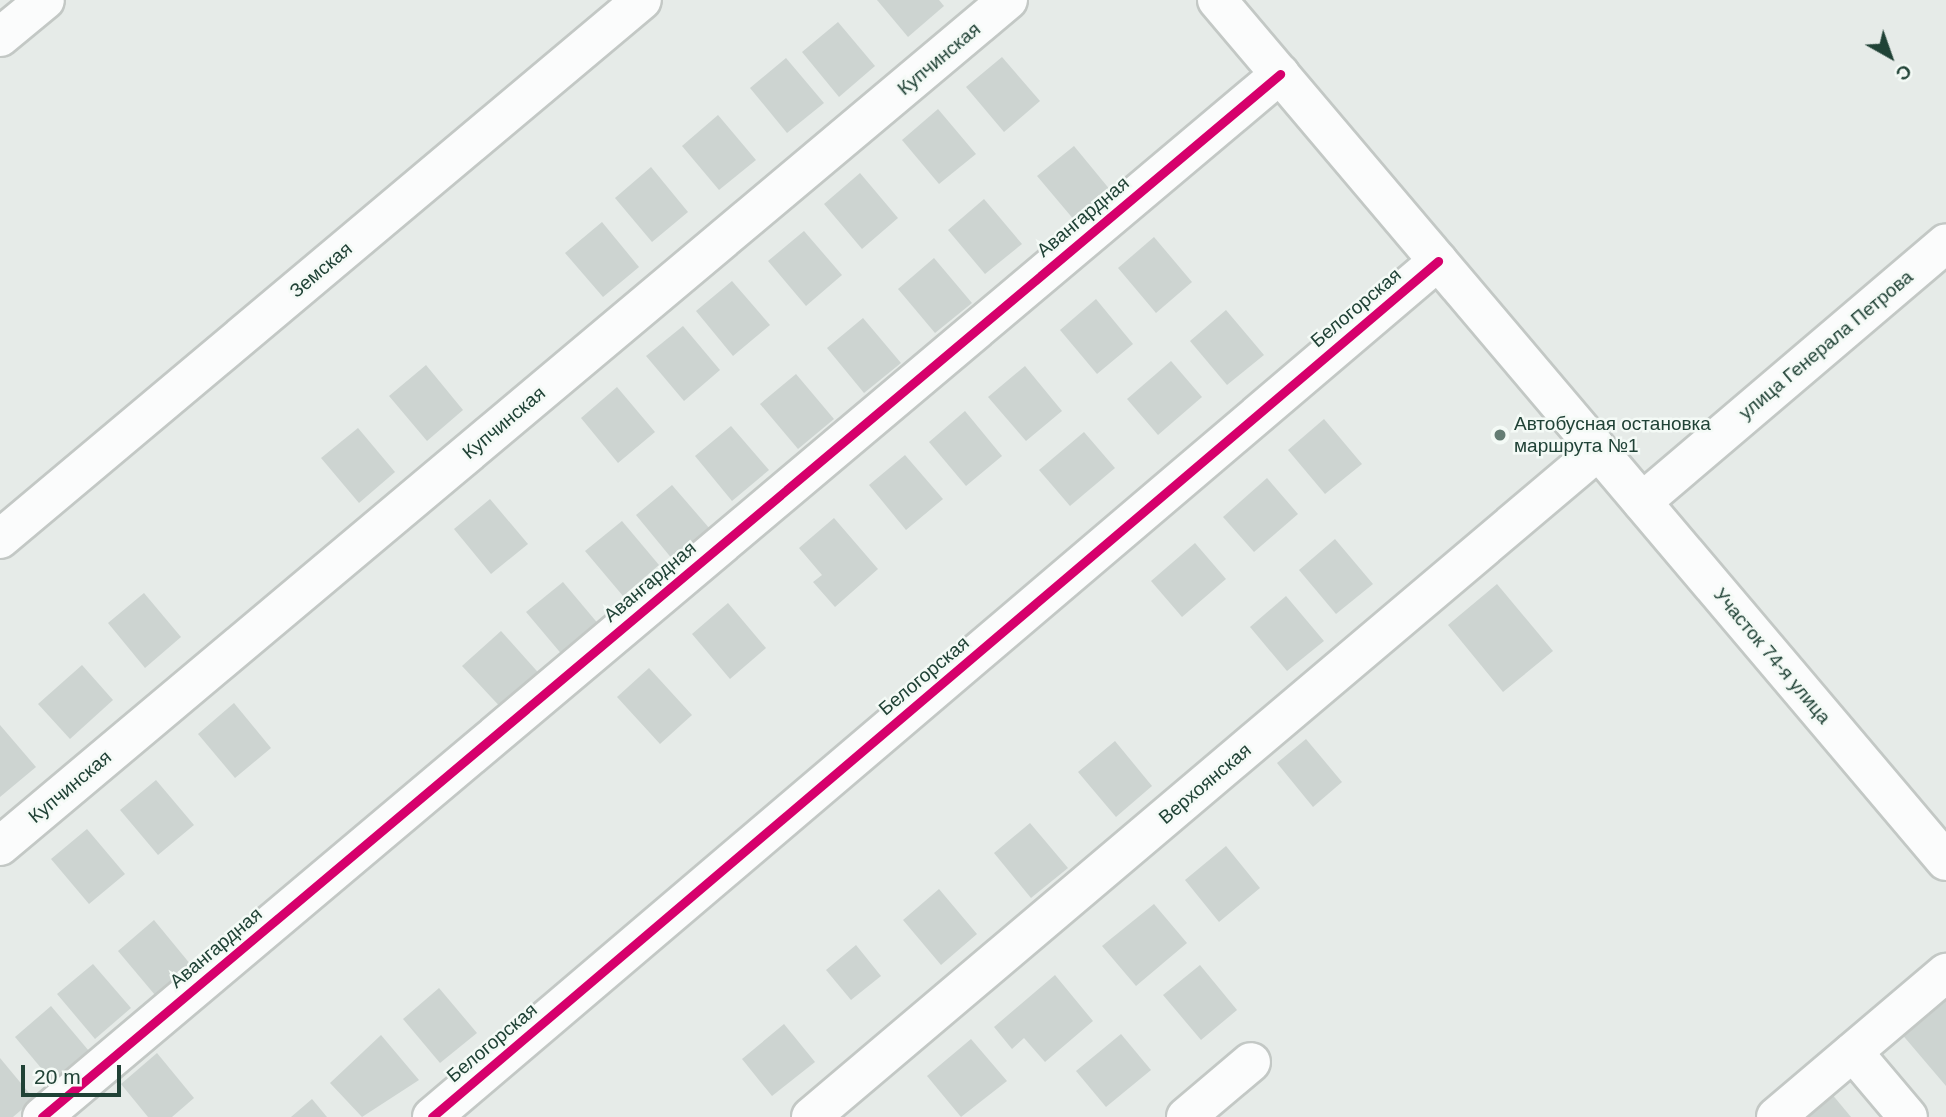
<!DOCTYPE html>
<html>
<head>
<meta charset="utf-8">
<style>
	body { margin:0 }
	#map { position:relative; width:1946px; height:1117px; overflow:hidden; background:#e6ebe8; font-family:Helvetica,sans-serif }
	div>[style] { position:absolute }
	.building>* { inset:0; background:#cdd4d1 }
	.roads { filter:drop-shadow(2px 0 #c3c8c5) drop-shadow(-2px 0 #c3c8c5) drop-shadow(0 2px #c3c8c5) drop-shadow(0 -2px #c3c8c5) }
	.minor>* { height:38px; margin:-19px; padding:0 19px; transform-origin:19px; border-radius:19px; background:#fbfcfc }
	.cycleway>* { height:9px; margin:-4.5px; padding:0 4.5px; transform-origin:4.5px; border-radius:4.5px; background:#d6006c }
	.dots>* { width:19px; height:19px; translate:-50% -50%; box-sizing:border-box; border:4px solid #f4faf6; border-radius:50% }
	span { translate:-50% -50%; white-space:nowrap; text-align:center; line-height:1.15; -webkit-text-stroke:5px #f4faf6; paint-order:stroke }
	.street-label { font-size:19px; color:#204236 }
	.poi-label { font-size:19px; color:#204236 }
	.left { translate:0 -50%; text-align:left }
	.north { position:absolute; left:1855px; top:21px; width:70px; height:70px; -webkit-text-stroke:5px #f4faf6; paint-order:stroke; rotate:140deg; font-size:19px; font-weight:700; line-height:28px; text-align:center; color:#204236 }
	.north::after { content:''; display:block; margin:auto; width:24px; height:32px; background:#204236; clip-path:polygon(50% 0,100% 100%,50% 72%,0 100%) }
	.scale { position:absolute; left:21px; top:1065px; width:100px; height:32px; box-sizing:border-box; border:4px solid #204236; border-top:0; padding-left:9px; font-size:21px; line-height:24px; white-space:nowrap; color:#204236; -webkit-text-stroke:5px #f4faf6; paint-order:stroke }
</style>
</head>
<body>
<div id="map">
	<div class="building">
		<i style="clip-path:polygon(877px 0,939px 0,944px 6px,908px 37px)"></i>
		<i style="clip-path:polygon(838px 22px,875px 66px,839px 97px,802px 52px)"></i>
		<i style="clip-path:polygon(1002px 57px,1040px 101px,1004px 132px,966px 87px)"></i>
		<i style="clip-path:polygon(786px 58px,824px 103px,787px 133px,750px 88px)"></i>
		<i style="clip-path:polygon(938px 109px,976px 154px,939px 184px,902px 140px)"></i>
		<i style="clip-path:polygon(718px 115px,756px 160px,719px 190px,682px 146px)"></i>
		<i style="clip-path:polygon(1074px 146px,1111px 191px,1075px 221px,1037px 176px)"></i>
		<i style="clip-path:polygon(651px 167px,688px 212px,652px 242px,615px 198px)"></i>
		<i style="clip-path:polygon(860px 173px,898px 218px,862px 249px,824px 204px)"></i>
		<i style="clip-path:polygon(984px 199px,1022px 244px,985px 274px,948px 230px)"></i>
		<i style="clip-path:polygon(602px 222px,639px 267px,603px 297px,565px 253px)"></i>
		<i style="clip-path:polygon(804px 231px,842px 275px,806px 306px,768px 261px)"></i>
		<i style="clip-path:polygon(1154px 237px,1192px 282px,1156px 313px,1118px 268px)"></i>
		<i style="clip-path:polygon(934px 258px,972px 303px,935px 333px,898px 289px)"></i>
		<i style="clip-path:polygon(732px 281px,770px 325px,733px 356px,696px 311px)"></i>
		<i style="clip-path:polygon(1096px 299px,1133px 344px,1097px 374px,1060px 330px)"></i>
		<i style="clip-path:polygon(1226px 310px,1264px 355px,1227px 385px,1190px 341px)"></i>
		<i style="clip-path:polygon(863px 318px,901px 363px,864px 393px,827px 348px)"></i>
		<i style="clip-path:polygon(683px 326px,720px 370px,684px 401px,646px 356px)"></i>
		<i style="clip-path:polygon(1171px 361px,1202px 397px,1158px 435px,1127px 399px)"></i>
		<i style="clip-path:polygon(426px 365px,463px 410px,427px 441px,389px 396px)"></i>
		<i style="clip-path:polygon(1025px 366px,1062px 411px,1026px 441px,988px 397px)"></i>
		<i style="clip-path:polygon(796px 374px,834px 419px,798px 449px,760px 404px)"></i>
		<i style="clip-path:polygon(617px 387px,655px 432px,618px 463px,581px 418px)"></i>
		<i style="clip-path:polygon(965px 411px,1002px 456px,966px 486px,929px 442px)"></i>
		<i style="clip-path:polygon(1324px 419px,1362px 464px,1325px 494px,1288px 450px)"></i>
		<i style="clip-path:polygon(731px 426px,769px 470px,732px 501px,695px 456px)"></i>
		<i style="clip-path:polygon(358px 428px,395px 472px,359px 503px,321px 458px)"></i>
		<i style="clip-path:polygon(1084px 432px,1115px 468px,1070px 506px,1039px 470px)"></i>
		<i style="clip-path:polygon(905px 455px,943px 499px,906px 530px,869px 485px)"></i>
		<i style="clip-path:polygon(1267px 478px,1298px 514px,1254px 552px,1223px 517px)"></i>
		<i style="clip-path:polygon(672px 485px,710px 529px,673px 560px,636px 515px)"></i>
		<i style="clip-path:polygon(490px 499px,528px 544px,491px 574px,454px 529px)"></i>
		<i style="clip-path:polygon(834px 518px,878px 569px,835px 607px,813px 582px,822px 575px,799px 548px)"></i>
		<i style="clip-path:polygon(622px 521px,659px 565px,623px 596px,585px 551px)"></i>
		<i style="clip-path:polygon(1335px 539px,1373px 584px,1336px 614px,1299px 570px)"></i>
		<i style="clip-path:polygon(1195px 543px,1226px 579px,1182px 617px,1151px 581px)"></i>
		<i style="clip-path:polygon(563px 582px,600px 626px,564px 657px,526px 612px)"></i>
		<i style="clip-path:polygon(1497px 584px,1553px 651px,1503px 692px,1448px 625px)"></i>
		<i style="clip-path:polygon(144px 593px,181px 637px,145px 668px,108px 623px)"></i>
		<i style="clip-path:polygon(1286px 596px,1324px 641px,1287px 671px,1250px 627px)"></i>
		<i style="clip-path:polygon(728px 603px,766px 648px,730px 679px,692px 634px)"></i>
		<i style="clip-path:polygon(501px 631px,544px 679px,506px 713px,462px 666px)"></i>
		<i style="clip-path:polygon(82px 665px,113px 700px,70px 739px,38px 704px)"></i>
		<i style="clip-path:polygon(649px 668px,692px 715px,660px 744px,617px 697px)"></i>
		<i style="clip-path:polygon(234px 703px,271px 748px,235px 778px,198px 734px)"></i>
		<i style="clip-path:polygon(0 725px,36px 767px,0 797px)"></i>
		<i style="clip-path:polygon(1306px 739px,1342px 782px,1313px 807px,1277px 763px)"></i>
		<i style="clip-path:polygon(1115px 741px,1152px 786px,1116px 817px,1078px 772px)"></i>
		<i style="clip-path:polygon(156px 780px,194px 825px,158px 855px,120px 810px)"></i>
		<i style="clip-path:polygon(1030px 823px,1068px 868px,1031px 898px,994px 853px)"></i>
		<i style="clip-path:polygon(87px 829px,125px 874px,89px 904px,51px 859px)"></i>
		<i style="clip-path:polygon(1226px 846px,1260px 888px,1219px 922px,1185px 880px)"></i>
		<i style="clip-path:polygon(939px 889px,977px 934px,941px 965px,903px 920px)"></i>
		<i style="clip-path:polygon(1154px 904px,1187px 943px,1136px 986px,1102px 946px)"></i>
		<i style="clip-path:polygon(154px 920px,191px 965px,155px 995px,118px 951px)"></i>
		<i style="clip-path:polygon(856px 945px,881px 976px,851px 1000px,826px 970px)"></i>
		<i style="clip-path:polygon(93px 964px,131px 1008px,95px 1039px,57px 994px)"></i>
		<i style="clip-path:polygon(1200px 965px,1237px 1010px,1201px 1040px,1163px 995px)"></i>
		<i style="clip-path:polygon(1055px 975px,1093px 1021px,1045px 1062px,1024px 1038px,1012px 1049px,994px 1027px)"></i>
		<i style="clip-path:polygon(439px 988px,477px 1033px,440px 1063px,403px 1019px)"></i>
		<i style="clip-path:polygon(1946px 993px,1946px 1086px,1900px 1032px)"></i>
		<i style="clip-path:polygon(51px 1006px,89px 1051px,52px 1081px,15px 1037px)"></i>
		<i style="clip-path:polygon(784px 1024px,815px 1062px,772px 1096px,742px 1059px)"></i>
		<i style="clip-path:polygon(1121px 1034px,1151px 1070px,1106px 1107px,1076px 1071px)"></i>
		<i style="clip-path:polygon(381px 1035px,419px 1080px,362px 1117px,330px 1083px)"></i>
		<i style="clip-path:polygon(971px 1039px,1007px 1081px,961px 1117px,927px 1076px)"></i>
		<i style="clip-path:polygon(157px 1053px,194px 1098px,172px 1117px,148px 1117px,121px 1084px)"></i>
		<i style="clip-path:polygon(0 1058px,34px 1099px,13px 1117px,0 1117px)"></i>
		<i style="clip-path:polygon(1831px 1093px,1851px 1117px,1803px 1117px)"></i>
		<i style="clip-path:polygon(312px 1099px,327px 1117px,291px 1117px)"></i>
	</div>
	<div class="roads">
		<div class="minor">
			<i style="left:1217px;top:0;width:1128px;rotate:49.75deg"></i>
			<i style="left:0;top:37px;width:58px;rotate:-39.4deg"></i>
			<i style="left:1642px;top:502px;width:399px;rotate:-40.4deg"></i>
			<i style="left:0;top:539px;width:838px;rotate:-40.02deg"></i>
			<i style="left:0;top:846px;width:1316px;rotate:-40.01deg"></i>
			<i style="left:1853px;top:1052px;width:85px;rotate:49.8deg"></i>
			<i style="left:42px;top:1117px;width:1619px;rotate:-40.11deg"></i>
			<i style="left:432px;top:1117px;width:1321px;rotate:-40.39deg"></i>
			<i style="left:811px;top:1117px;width:1031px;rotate:-40.24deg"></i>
			<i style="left:1186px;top:1117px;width:85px;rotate:-40.2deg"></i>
			<i style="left:1776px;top:1117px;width:223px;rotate:-40.3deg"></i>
		</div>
	</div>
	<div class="cycleway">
		<i style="left:42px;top:1117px;width:1619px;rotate:-40.11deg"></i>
		<i style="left:432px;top:1117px;width:1321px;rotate:-40.39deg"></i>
	</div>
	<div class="dots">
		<i style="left:1500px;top:435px;background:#657d74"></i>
	</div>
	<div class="street-label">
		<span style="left:939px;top:59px;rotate:-40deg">Купчинская</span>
		<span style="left:1083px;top:217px;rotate:-40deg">Авангардная</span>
		<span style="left:321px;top:270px;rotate:-40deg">Земская</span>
		<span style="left:1356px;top:308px;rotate:-40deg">Белогорская</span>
		<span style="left:1826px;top:345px;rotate:-40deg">улица Генерала Петрова</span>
		<span style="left:504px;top:423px;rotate:-40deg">Купчинская</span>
		<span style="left:650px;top:582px;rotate:-40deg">Авангардная</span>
		<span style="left:1772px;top:656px;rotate:50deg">Участок 74-я улица</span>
		<span style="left:924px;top:676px;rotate:-40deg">Белогорская</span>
		<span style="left:1205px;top:784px;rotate:-40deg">Верхоянская</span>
		<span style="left:70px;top:787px;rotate:-40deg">Купчинская</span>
		<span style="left:216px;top:948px;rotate:-40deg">Авангардная</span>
		<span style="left:492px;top:1043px;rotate:-40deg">Белогорская</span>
	</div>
	<div class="poi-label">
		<span class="left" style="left:1514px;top:435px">Автобусная остановка<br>маршрута №1</span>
	</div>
	<div class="north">С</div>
	<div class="scale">20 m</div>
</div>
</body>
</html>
